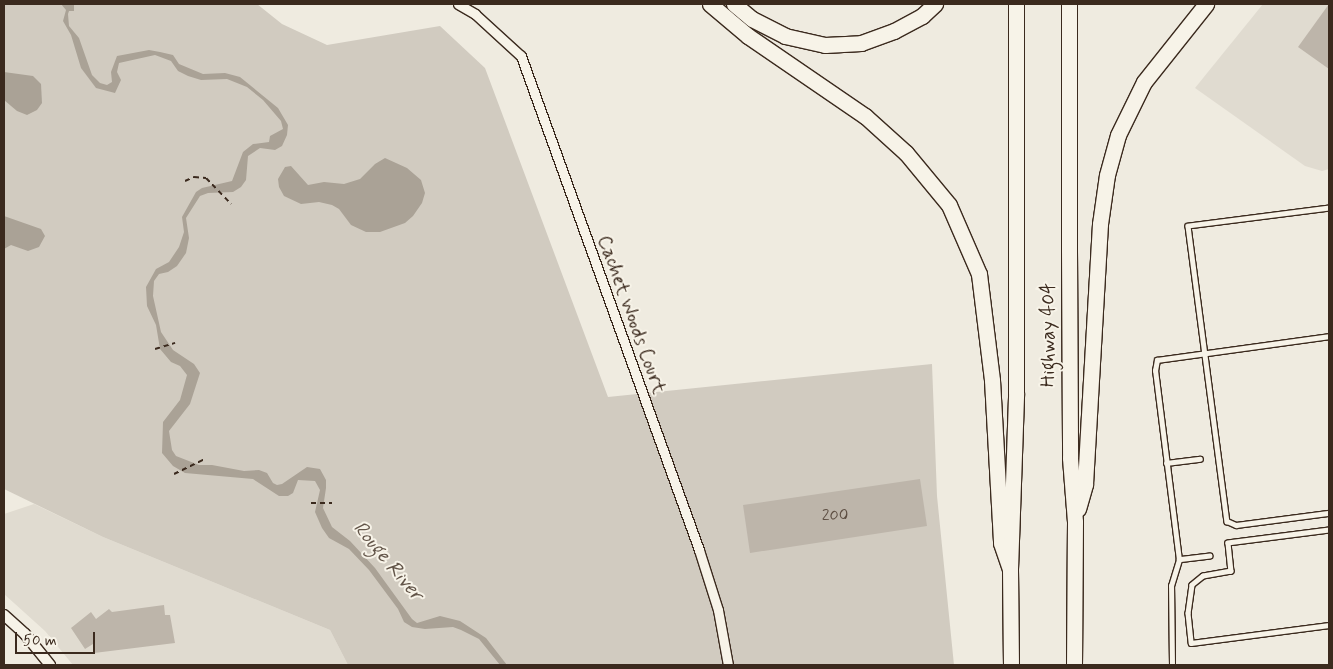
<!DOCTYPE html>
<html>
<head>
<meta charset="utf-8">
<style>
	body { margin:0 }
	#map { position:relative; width:1333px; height:669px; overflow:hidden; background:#efebe0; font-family:Mynerve,sans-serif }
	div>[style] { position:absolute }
	.built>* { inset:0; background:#e0dbd0 }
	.green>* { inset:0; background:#d1cbc0 }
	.water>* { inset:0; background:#aaa296 }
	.building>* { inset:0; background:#bdb5aa }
	.path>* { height:2px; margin-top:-1px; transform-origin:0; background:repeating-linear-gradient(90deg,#3b2a1e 0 5px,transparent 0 9px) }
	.roads { filter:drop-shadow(1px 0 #3b2a1e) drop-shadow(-1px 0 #3b2a1e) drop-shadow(0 1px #3b2a1e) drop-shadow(0 -1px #3b2a1e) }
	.service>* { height:4.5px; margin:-2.25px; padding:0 2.25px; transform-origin:2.25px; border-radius:2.25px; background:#f7f3e8 }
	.minor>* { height:9px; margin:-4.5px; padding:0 4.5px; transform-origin:4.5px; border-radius:4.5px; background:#f7f3e8 }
	.tertiary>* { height:10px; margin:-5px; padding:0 5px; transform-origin:5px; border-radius:5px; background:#f7f3e8 }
	.motorway>* { height:15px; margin:-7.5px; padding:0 7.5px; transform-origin:7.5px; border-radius:7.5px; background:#f7f3e8 }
	span { translate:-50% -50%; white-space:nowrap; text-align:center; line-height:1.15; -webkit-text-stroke:4px #f7f3e8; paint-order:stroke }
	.number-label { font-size:16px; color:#5c4d41 }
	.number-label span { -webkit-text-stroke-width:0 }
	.street-label { font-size:19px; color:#3b2a1e }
	.water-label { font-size:20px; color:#625448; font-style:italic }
	.frame { position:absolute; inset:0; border:5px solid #3b2a1e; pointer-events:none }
	.scale { position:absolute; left:15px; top:632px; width:80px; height:22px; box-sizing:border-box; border:2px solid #3b2a1e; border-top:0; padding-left:6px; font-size:15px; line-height:18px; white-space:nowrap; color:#3b2a1e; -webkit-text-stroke:4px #f7f3e8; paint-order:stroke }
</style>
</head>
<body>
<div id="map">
	<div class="built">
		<i style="clip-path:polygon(1263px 4px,1329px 4px,1329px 169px,1322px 171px,1305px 166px,1195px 88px)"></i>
		<i style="clip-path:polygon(34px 504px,103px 537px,330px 630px,348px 665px,73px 665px,45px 631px,4px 594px,4px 514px)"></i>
	</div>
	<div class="green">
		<i style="clip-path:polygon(4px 4px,257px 4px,282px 24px,327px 45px,440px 26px,485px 68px,608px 397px,932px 364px,937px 496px,954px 665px,348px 665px,330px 630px,103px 537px,4px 489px)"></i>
	</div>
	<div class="water">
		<i style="clip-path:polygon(61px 4px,74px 4px,74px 11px,69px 11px,68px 14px,69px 26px,79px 38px,92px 75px,100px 83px,107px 85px,112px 82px,111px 72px,117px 56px,149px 50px,160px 52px,173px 55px,179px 64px,203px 74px,225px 73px,240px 77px,278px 108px,288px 125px,287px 135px,282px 146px,275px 150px,260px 148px,248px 156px,246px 180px,241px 187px,233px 192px,208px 193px,200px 196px,186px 218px,189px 238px,186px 253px,177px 266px,168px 272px,159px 274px,154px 281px,153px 296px,161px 332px,173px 350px,194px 364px,200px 373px,190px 404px,169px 431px,172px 450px,176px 456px,199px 465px,212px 465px,244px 471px,259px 470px,267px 473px,273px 483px,277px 485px,282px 484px,307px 467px,320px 469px,326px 480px,326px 488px,323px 508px,332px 527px,350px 541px,375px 568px,412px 619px,417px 623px,440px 616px,460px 621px,486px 638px,507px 665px,500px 665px,479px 639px,461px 630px,453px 627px,425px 629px,412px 627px,404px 622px,398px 609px,369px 570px,349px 549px,329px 538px,322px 528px,315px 512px,320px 490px,315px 481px,298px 480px,293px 493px,288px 496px,279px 496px,253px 479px,185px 473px,173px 466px,162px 453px,163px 422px,180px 400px,187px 375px,180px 366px,171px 362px,160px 349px,156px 325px,147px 306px,146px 287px,156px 269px,169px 262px,179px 247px,184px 232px,182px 217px,196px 192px,202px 188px,232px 181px,243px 152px,253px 144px,269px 142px,270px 136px,283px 129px,281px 121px,263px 100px,247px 87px,227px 79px,201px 80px,188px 76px,178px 71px,171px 61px,155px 55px,119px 63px,117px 72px,121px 80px,115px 93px,96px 88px,81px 68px,71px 35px,63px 21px,66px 10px)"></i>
		<i style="clip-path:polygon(4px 72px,33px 76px,41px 84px,42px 103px,37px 110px,27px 115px,17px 111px,4px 100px)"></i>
		<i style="clip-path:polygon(385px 158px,407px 168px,421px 180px,425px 193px,422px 203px,413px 216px,405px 223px,380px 232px,366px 232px,351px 225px,339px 209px,332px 205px,319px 202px,301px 204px,284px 196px,279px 187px,278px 179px,285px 167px,291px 166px,308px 185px,324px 182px,344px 184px,360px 179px,375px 164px)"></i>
		<i style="clip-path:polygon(4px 216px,41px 229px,45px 236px,39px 247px,28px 251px,11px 245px,4px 249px)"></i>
	</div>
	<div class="building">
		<i style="clip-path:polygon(1329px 4px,1329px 69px,1298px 47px)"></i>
		<i style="clip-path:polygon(920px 479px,927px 526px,750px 553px,743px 505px)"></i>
		<i style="clip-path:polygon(164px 605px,165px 615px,170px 615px,175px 643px,94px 653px,93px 644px,85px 649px,71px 628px,91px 612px,96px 619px,109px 609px,112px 612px)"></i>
	</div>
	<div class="path">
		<i style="left:185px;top:181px;width:10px;rotate:-24deg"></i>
		<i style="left:194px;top:177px;width:12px;rotate:5deg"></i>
		<i style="left:206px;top:178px;width:36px;rotate:46deg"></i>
		<i style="left:155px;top:349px;width:21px;rotate:-17deg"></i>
		<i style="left:174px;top:474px;width:34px;rotate:-26deg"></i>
		<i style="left:311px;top:503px;width:21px"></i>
	</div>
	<div class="roads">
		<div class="service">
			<i style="left:1329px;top:208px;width:142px;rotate:172.7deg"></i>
			<i style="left:1188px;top:226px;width:298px;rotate:82.5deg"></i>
			<i style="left:1227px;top:521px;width:10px;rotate:24deg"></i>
			<i style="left:1236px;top:525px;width:94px;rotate:-7.4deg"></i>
			<i style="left:1166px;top:463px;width:34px;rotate:-7deg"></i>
			<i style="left:1329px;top:530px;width:102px;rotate:172.7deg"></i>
			<i style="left:1228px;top:543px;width:28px;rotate:84deg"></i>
			<i style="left:1231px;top:571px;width:28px;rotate:170deg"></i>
			<i style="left:1203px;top:576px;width:14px;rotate:141deg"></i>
			<i style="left:1192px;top:585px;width:28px;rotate:98deg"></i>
			<i style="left:1188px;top:613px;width:30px;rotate:84deg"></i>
			<i style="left:1191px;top:643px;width:139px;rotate:-7.4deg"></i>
			<i style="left:1210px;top:556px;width:31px;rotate:173deg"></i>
			<i style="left:1179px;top:560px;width:191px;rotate:-97.2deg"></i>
			<i style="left:1155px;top:371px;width:11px;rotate:-80deg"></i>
			<i style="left:1157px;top:360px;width:174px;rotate:-7.9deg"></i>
			<i style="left:1172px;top:665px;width:79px;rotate:-90.7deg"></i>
			<i style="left:1171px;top:586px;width:27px;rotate:-73deg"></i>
		</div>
		<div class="minor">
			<i style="left:458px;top:4px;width:20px;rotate:30deg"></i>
			<i style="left:475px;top:14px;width:62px;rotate:42.4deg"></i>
			<i style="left:521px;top:56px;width:525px;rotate:70.18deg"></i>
			<i style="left:699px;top:550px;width:63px;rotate:72.4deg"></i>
			<i style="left:718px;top:610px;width:56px;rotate:79.7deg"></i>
		</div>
		<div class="tertiary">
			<i style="left:4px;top:615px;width:28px;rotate:42deg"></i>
			<i style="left:25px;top:634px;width:40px;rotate:51deg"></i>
		</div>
		<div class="motorway">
			<i style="left:710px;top:4px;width:50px;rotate:40.1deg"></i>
			<i style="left:748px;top:36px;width:142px;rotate:34.4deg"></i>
			<i style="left:865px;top:116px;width:55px;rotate:42.1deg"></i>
			<i style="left:906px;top:153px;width:67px;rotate:50.4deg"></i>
			<i style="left:949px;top:205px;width:75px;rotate:66.5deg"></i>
			<i style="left:979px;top:274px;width:107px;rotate:83deg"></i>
			<i style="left:992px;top:380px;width:163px;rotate:86.8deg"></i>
			<i style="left:1001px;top:543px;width:28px;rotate:71deg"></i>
			<i style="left:734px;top:4px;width:23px;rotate:40deg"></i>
			<i style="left:752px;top:19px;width:37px;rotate:27deg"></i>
			<i style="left:785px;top:36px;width:41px;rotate:12.7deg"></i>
			<i style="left:825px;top:45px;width:36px;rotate:-3deg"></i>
			<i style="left:861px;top:43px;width:35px;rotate:-20deg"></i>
			<i style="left:894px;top:31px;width:32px;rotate:-28deg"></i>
			<i style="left:922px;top:16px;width:18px;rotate:-43deg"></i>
			<i style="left:1069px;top:4px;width:246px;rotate:90deg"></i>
			<i style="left:1069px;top:250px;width:208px;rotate:89.7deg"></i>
			<i style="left:1070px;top:458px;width:64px;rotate:85.5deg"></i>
			<i style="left:1075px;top:522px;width:143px;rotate:90.4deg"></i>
			<i style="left:1078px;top:509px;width:26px;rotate:-74deg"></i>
			<i style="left:1085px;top:484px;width:260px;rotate:-86.7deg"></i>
			<i style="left:1100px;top:224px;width:49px;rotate:-81.9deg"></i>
			<i style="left:1107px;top:175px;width:41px;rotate:-74.6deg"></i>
			<i style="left:1118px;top:135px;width:59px;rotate:-63.9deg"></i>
			<i style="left:1144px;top:82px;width:100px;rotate:-51.5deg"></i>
			<i style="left:1011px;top:665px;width:96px;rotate:-90.6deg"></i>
			<i style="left:1010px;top:569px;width:176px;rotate:-88deg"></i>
			<i style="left:1016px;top:393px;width:389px;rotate:-90deg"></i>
		</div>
	</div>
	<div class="number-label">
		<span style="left:835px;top:516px">200</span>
	</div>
	<div class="street-label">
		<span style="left:631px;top:315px;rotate:70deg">Cachet Woods Court</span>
		<span style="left:1049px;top:335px;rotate:-90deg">Highway 404</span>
	</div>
	<div class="water-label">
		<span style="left:388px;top:561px;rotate:50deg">Rouge River</span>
	</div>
	<div class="frame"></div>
	<div class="scale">50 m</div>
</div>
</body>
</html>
